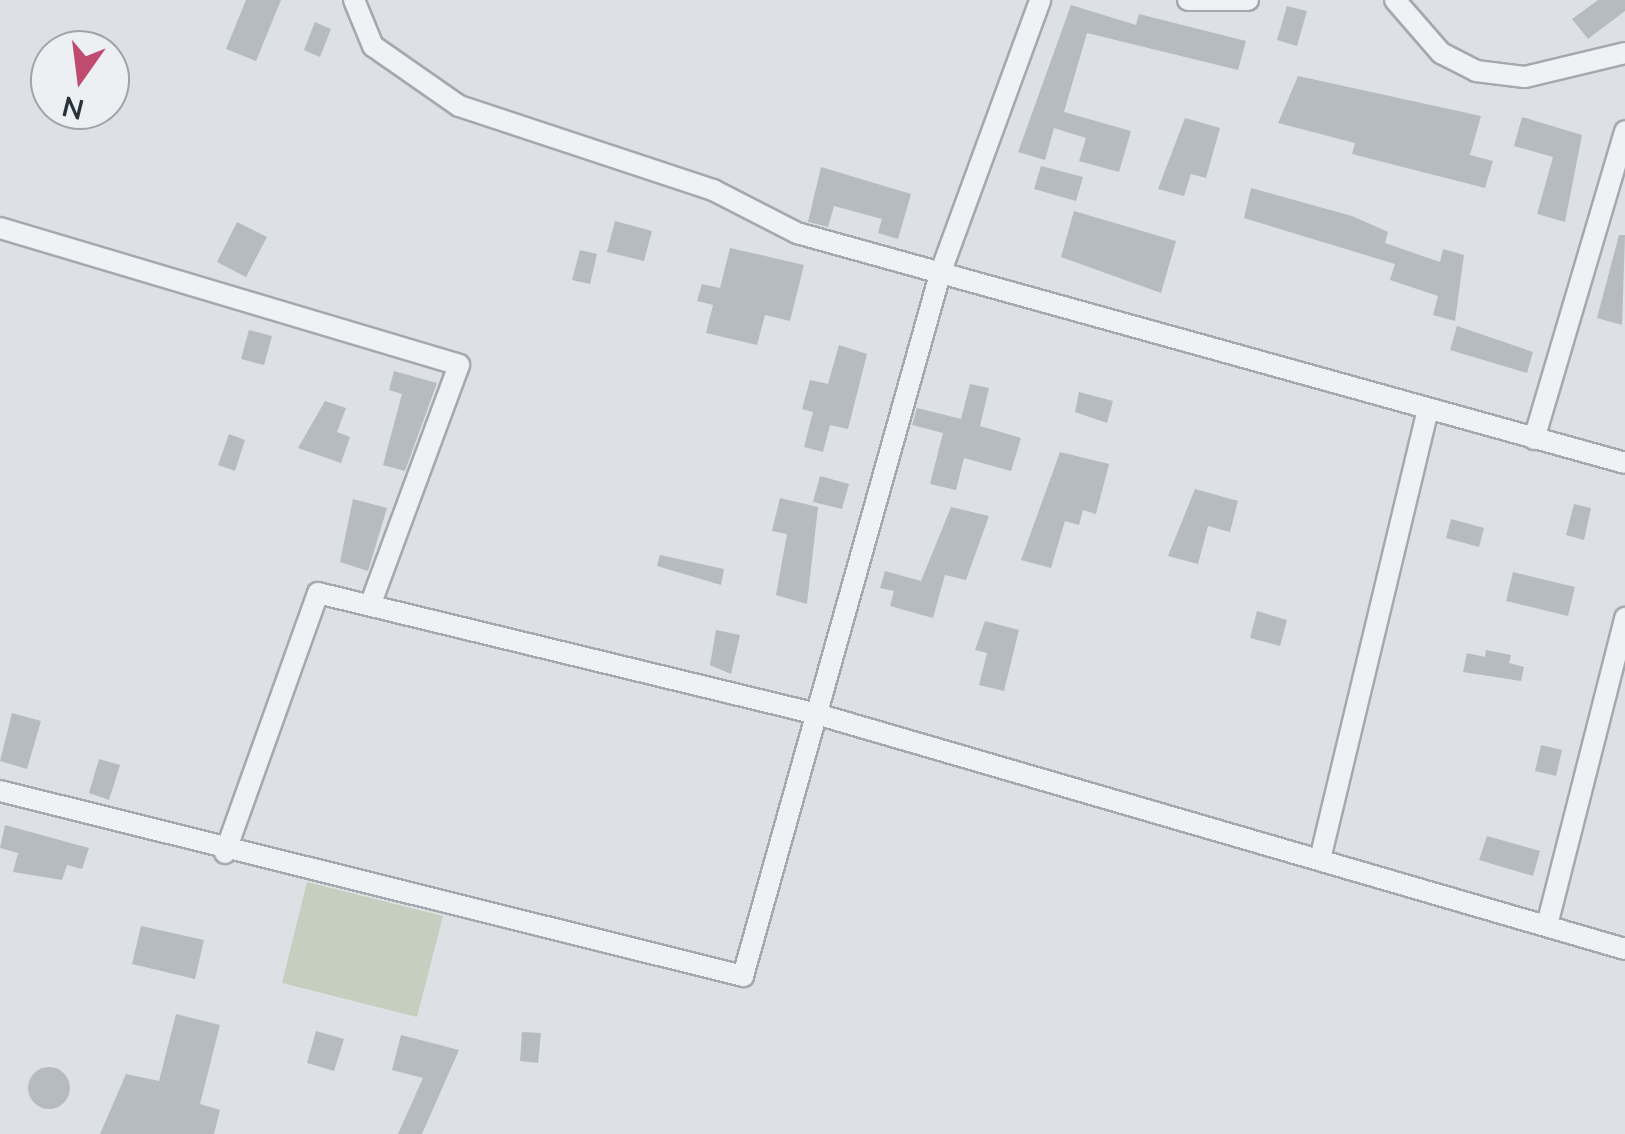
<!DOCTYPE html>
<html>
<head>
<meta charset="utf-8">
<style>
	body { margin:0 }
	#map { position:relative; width:1625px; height:1134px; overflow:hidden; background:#dde1e5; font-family:"Nunito Sans",sans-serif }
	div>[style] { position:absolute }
	.green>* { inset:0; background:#c5cebf }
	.building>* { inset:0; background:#b5bbc1 }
	.round { border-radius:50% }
	.roads { filter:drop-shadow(2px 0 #a3a9ae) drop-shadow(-2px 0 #a3a9ae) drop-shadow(0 2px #a3a9ae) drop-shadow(0 -2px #a3a9ae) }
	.street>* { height:20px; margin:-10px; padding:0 10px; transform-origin:10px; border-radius:10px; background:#eff2f4 }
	span { translate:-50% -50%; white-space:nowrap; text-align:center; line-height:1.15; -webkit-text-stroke:10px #ecf0f3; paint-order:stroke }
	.north { position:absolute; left:30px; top:30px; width:100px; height:100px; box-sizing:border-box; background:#ecf0f3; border:2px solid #9ea4a9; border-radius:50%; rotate:194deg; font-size:28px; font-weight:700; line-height:40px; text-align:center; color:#28323a }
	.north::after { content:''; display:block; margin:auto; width:35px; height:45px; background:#c04b71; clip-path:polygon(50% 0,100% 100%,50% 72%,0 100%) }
</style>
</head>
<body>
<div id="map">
	<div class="green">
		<i style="clip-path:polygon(307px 882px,443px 916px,417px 1017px,282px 983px)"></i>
	</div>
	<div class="building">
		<i style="clip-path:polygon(246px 0,281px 0,256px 61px,226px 49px)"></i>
		<i style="clip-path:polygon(1598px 0,1625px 0,1625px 11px,1588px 39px,1572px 19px)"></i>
		<i style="clip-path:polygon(1071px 5px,1136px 25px,1139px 14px,1246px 41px,1238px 70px,1087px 33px,1064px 112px,1131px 131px,1119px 172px,1079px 161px,1086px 138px,1054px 128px,1045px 160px,1018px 152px)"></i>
		<i style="clip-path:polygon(1287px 6px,1307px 11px,1297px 46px,1277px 40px)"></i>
		<i style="clip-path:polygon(315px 22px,331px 29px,320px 57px,304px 50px)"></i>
		<i style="clip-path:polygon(1298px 76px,1481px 116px,1470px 155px,1493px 161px,1485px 188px,1352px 154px,1355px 143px,1278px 123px)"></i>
		<i style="clip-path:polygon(1522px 117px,1582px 135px,1565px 222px,1537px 214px,1553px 157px,1514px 146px)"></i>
		<i style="clip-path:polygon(1185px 118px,1220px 128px,1206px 178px,1191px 174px,1184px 196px,1158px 189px)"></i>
		<i style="clip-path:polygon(1041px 166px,1083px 177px,1076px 201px,1034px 189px)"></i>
		<i style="clip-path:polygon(821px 167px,911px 194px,898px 239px,878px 233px,882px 219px,834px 206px,828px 227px,808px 222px)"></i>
		<i style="clip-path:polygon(1251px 188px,1352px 216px,1388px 232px,1385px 243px,1440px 262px,1443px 249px,1464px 255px,1455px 321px,1433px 315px,1438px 296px,1390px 280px,1395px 264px,1244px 218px)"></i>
		<i style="clip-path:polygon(1074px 211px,1176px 241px,1161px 293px,1061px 257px)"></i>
		<i style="clip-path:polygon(615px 221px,652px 231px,644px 261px,607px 252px)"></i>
		<i style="clip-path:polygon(237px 222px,267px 237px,246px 277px,217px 262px)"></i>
		<i style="clip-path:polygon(1619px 235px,1625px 235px,1622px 325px,1597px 318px)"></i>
		<i style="clip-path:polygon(730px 248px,804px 265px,790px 321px,765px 315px,757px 345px,706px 333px,713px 305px,697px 301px,702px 284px,720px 288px)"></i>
		<i style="clip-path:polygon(580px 250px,597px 254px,590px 284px,572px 280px)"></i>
		<i style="clip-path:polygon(1457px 326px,1533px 352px,1527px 373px,1450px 350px)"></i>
		<i style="clip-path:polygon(249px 330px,272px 336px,264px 365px,241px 359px)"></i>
		<i style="clip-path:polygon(839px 345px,867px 354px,848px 429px,830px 425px,823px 452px,804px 447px,813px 412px,802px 409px,810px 380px,828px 384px)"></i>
		<i style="clip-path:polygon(394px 371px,437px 383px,405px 471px,383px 465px,402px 394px,389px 390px)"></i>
		<i style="clip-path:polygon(970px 384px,989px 388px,980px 426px,1021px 438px,1011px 471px,964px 458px,956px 490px,930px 484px,943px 433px,912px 425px,917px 408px,961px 419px)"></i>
		<i style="clip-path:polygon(1079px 392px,1113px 401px,1107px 423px,1075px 412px)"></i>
		<i style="clip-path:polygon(325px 401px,346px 408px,337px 432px,350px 437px,341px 463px,298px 448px)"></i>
		<i style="clip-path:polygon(229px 434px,245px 440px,235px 471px,218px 465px)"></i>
		<i style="clip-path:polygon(1060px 452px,1109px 464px,1096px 514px,1083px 510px,1079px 525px,1065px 521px,1051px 568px,1021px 560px)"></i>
		<i style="clip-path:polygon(820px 476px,849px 484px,842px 509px,813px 502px)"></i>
		<i style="clip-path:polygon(1195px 489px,1238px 501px,1230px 532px,1208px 526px,1198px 564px,1168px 556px)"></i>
		<i style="clip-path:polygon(780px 498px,818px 507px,807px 604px,776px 595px,787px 534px,772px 531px)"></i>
		<i style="clip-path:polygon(353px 499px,387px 508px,368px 571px,340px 562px)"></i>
		<i style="clip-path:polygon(1574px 504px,1591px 508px,1584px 540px,1566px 535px)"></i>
		<i style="clip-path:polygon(951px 507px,989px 516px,966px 580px,945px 575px,933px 618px,890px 606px,894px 591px,880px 588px,885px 571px,921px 581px)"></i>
		<i style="clip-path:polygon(1451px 519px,1484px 528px,1479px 547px,1446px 538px)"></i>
		<i style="clip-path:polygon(660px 555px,724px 569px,721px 585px,657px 566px)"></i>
		<i style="clip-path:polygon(1513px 572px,1575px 587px,1568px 616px,1506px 601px)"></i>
		<i style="clip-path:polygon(1257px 611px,1287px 620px,1280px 646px,1250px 638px)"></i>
		<i style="clip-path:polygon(985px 621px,1019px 630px,1004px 691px,979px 685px,987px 653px,975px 650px)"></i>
		<i style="clip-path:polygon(716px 630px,740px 635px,731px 674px,710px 665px)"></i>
		<i style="clip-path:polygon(1486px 650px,1511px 655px,1509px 663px,1524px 667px,1521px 681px,1463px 672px,1467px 653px,1485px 657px)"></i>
		<i style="clip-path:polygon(12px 713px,41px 721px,27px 769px,0 761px)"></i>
		<i style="clip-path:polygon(1541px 745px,1562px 750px,1556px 776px,1535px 771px)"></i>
		<i style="clip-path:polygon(99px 759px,120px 765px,109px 800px,89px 793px)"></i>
		<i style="clip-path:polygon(5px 825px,89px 848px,82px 869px,67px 865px,62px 880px,13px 872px,18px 853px,0 848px)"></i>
		<i style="clip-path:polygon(1487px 836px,1540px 851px,1533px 876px,1479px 860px)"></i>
		<i style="clip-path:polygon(141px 926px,204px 940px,195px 979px,132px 964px)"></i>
		<i style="clip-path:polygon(176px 1014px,220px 1025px,200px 1104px,220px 1110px,214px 1134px,100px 1134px,126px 1074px,159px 1081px)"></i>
		<i style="clip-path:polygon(316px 1031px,344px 1039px,334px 1071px,307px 1063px)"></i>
		<i style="clip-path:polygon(522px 1032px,541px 1033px,538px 1063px,520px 1061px)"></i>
		<i style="clip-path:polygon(401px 1035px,459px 1050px,422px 1134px,398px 1134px,423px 1078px,392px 1070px)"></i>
		<i class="round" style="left:28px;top:1067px;width:42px;height:42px"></i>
	</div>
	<div class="roads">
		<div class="street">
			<i style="left:354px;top:0;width:50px;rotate:67.6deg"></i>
			<i style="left:373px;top:46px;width:105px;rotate:34.9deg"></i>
			<i style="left:459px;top:106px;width:268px;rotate:18.3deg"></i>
			<i style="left:713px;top:190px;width:94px;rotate:27.1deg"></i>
			<i style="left:797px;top:233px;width:859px;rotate:15.52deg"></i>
			<i style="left:1188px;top:0;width:60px"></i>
			<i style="left:1395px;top:0;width:70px;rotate:49deg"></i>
			<i style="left:1441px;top:53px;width:39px;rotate:27deg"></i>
			<i style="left:1476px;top:71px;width:49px;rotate:7deg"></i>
			<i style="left:1525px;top:77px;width:103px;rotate:-13.5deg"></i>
			<i style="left:0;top:228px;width:479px;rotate:16.6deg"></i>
			<i style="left:459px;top:365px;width:256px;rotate:110.3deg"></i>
			<i style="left:1534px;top:439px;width:321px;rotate:-73.5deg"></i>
			<i style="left:0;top:791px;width:766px;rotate:13.98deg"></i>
			<i style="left:743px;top:976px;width:729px;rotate:-74.32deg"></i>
			<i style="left:940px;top:274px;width:292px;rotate:-69.9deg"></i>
			<i style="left:225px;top:853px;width:276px;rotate:-70.3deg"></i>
			<i style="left:318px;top:593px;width:509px;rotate:13.63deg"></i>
			<i style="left:813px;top:713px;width:846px;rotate:16.21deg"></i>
			<i style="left:1321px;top:855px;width:459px;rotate:-76.5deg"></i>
			<i style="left:1548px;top:921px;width:313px;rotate:-75.7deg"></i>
		</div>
	</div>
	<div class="north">N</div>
</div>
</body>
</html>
